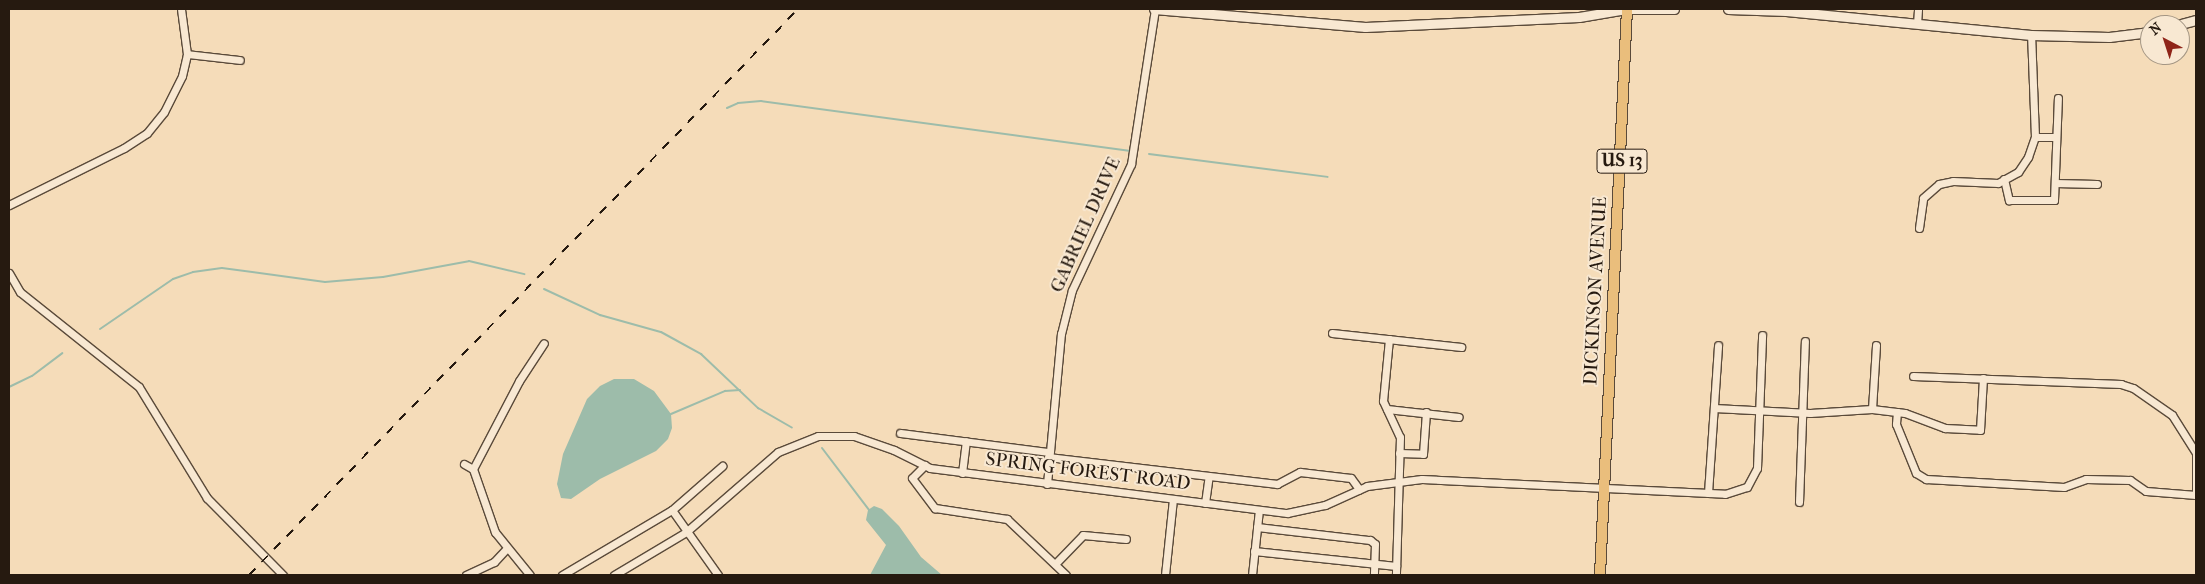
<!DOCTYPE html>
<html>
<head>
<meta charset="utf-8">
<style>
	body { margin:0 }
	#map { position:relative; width:2205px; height:584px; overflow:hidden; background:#f5dcb9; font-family:"IM FELL French Canon",serif }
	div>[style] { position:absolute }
	.water>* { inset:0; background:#9dbcaa }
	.stream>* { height:2px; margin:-1px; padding:0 1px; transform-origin:1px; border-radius:1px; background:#9dbcaa }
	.roads { filter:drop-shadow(1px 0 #5a4a3a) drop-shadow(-1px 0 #5a4a3a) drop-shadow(0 1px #5a4a3a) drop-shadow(0 -1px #5a4a3a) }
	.street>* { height:7px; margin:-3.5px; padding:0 3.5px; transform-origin:3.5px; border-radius:3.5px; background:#f8e8d2 }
	.secondary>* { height:9px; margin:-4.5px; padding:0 4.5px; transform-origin:4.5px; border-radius:4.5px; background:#f8e8d2 }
	.primary>* { height:10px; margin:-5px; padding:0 5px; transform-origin:5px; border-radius:5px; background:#eabe7c }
	.rail>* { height:2px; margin-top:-1px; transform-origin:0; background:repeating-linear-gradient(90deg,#261a10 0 9px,transparent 0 18px) }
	span { translate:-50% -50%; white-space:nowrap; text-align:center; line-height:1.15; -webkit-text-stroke:4px #f8e8d2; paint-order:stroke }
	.shield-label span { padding:1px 4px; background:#f8e8d2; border:1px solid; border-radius:4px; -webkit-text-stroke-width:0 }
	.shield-label { font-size:18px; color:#261a10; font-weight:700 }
	.street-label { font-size:19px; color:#261a10 }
	.frame { position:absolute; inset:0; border:10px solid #261a10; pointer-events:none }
	.north { position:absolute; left:2140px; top:15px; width:50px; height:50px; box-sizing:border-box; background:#f8e8d2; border:1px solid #a49684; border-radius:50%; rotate:320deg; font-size:14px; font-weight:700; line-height:20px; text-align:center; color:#261a10 }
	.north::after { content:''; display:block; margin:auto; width:18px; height:22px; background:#8f2418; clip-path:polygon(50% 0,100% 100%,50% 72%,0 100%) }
</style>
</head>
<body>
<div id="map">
	<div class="water">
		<i style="clip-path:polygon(614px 379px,634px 379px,654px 391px,671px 414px,672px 428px,668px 439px,656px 451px,600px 479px,571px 499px,561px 498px,557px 484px,563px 454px,587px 399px,600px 386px)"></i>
		<i style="clip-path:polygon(874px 506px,882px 509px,899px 526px,921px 557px,942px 575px,870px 575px,886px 545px,866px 520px,868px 510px)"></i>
	</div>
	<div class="stream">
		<i style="left:727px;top:108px;width:12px;rotate:-24deg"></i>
		<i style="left:738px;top:103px;width:23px;rotate:-5deg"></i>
		<i style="left:761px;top:101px;width:373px;rotate:7.7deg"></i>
		<i style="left:1149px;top:154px;width:180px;rotate:7.3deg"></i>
		<i style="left:544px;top:289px;width:62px;rotate:24.9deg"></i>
		<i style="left:600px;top:315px;width:63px;rotate:15.6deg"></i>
		<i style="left:661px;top:332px;width:46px;rotate:28.8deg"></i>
		<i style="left:701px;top:354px;width:79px;rotate:43.5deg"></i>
		<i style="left:758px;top:408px;width:39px;rotate:30deg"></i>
		<i style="left:100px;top:329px;width:88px;rotate:-34.4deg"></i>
		<i style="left:173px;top:279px;width:21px;rotate:-19deg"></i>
		<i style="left:193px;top:272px;width:29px;rotate:-8deg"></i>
		<i style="left:222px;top:268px;width:104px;rotate:7.7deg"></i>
		<i style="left:325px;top:282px;width:58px;rotate:-4.9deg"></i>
		<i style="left:383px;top:277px;width:87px;rotate:-10.5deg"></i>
		<i style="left:469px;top:261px;width:57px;rotate:13.3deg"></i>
		<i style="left:9px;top:387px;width:25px;rotate:-26deg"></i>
		<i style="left:32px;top:376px;width:38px;rotate:-37deg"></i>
		<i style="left:671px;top:414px;width:59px;rotate:-23.1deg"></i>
		<i style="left:725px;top:391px;width:15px;rotate:-4deg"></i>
		<i style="left:822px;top:448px;width:78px;rotate:52.8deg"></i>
	</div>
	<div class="roads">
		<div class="street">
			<i style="left:1917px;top:24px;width:15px;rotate:-86deg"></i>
			<i style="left:187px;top:54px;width:53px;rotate:6.5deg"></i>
			<i style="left:2035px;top:137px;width:21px"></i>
			<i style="left:2004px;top:179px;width:22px;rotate:77deg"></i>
			<i style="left:2009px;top:200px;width:45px"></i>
			<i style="left:2054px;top:200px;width:102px;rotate:-87.8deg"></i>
			<i style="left:2055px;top:183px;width:42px;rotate:1.4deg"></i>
			<i style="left:9px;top:205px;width:128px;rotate:-26.4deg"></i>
			<i style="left:124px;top:148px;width:27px;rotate:-33deg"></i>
			<i style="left:147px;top:133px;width:27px;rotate:-51deg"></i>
			<i style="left:164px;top:112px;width:40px;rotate:-63.4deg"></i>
			<i style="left:182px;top:76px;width:23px;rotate:-77deg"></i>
			<i style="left:187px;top:54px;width:45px;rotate:-97.6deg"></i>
			<i style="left:1919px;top:228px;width:30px;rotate:-82deg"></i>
			<i style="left:1923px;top:198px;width:21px;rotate:-41deg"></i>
			<i style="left:1939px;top:184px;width:14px;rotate:-12deg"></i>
			<i style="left:1953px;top:181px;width:45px;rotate:2.5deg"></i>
			<i style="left:1998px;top:183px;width:23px;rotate:-29deg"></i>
			<i style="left:2018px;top:172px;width:18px;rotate:-56deg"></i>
			<i style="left:2028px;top:157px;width:21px;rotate:-71deg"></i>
			<i style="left:2035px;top:137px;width:102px;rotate:-92.2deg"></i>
			<i style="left:9px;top:273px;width:22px;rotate:60deg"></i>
			<i style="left:20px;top:292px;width:152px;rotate:38.6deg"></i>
			<i style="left:139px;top:387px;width:130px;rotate:58.5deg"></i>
			<i style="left:207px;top:498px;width:108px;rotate:45.4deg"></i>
			<i style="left:1332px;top:333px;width:130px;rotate:6.2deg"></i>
			<i style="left:1389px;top:339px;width:62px;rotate:95.5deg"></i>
			<i style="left:1383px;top:401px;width:40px;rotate:65deg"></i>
			<i style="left:1400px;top:437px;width:138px;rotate:91.7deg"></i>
			<i style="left:1714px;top:408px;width:96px;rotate:3deg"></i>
			<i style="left:1810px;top:413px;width:62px;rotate:-3.7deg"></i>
			<i style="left:1872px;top:409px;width:33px;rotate:7deg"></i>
			<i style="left:1905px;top:413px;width:43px;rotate:20.6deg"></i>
			<i style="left:1945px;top:428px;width:35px;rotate:3deg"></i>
			<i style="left:1980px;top:430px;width:52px;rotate:-86.7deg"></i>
			<i style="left:1387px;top:409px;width:72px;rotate:6.3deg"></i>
			<i style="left:1872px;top:409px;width:64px;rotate:-86.4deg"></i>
			<i style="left:1897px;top:412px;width:12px;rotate:95deg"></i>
			<i style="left:1896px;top:424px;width:53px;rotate:67.8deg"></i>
			<i style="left:1916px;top:473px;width:12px;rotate:31deg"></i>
			<i style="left:1926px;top:479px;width:138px;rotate:3.3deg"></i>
			<i style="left:2064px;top:487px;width:23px;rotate:-20deg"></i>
			<i style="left:2086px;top:479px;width:44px;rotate:1.3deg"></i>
			<i style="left:2130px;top:480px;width:19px;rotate:35deg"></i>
			<i style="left:2146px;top:491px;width:50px;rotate:4.6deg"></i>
			<i style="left:2196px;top:495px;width:42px;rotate:-90deg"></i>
			<i style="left:2196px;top:453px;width:45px;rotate:-122.3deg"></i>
			<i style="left:2172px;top:415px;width:47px;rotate:-145.3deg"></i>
			<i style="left:2133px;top:388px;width:13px;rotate:-162deg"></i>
			<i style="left:2121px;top:384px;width:208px;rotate:-177.8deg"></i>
			<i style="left:900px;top:433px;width:149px;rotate:7.3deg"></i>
			<i style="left:1399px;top:453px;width:24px;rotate:2deg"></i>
			<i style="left:1423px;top:454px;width:42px;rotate:-85.9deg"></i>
			<i style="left:1048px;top:457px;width:231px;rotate:6.7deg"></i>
			<i style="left:1277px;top:484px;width:26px;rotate:-28deg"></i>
			<i style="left:1300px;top:472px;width:51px;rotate:6.7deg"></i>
			<i style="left:1351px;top:478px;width:14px;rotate:54deg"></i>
			<i style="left:464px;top:464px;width:10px;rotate:29deg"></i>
			<i style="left:473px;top:469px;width:67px;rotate:70.8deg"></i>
			<i style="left:495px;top:532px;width:55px;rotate:50.9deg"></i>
			<i style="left:925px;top:465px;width:18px;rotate:135deg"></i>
			<i style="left:912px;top:478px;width:38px;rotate:53deg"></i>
			<i style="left:935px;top:508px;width:73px;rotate:8.7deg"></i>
			<i style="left:1007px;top:519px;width:81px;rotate:43.5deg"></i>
			<i style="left:473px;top:469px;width:99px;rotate:-62.4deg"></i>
			<i style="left:519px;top:381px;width:45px;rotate:-56.7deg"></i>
			<i style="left:962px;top:473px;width:32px;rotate:-83deg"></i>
			<i style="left:1047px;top:484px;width:151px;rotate:-84.7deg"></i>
			<i style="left:1061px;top:334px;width:45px;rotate:-76deg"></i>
			<i style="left:1072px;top:290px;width:139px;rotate:-64.9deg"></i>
			<i style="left:1131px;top:164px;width:157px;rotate:-81.2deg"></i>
			<i style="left:1708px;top:493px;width:148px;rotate:-86.1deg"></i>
			<i style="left:1799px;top:502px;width:161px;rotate:-87.9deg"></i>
			<i style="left:1205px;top:503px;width:27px;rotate:-82deg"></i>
			<i style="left:672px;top:510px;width:80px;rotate:54.7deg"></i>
			<i style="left:1257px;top:527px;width:114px;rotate:6.6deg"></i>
			<i style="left:1370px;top:540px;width:6px;rotate:39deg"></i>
			<i style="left:1375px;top:544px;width:31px;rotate:92deg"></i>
			<i style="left:1254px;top:551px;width:143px;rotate:6deg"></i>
			<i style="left:1055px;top:564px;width:40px;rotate:-46deg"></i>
			<i style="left:1083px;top:535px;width:43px;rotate:5.3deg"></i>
			<i style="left:466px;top:575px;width:31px;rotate:-25deg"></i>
			<i style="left:494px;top:562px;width:19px;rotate:-47deg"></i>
			<i style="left:562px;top:575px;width:128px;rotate:-30.6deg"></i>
			<i style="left:672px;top:510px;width:67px;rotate:-41.3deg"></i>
			<i style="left:614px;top:575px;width:84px;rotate:-30.8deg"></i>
			<i style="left:686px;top:532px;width:122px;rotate:-41deg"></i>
			<i style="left:778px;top:452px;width:43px;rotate:-21.8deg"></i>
			<i style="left:818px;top:436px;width:36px"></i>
			<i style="left:854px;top:436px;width:42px;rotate:19.3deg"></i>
			<i style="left:894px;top:450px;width:40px;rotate:26.6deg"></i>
			<i style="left:930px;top:468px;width:360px;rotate:7.2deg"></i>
			<i style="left:1287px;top:513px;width:39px;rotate:-12deg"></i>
			<i style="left:1325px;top:505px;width:46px;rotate:-24.3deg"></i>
			<i style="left:1367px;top:486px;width:55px;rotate:-7.3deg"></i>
			<i style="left:1422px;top:479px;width:303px;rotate:2.8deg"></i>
			<i style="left:1725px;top:494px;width:23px;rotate:-18deg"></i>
			<i style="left:1747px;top:487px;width:21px;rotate:-62deg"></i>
			<i style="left:1757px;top:468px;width:133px;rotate:-87.8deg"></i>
			<i style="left:1165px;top:575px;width:76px;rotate:-84deg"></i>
			<i style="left:1252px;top:575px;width:65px;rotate:-83.9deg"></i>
		</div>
		<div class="secondary">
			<i style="left:1154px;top:9px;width:212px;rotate:4.9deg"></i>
			<i style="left:1365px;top:27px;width:214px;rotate:-2.7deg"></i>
			<i style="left:1579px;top:17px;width:49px;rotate:-9.5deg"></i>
			<i style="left:1627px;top:9px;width:47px"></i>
			<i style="left:1728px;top:9px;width:58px;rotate:2deg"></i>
			<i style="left:1786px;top:11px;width:246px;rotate:5.6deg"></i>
			<i style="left:2031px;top:35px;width:78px;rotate:1.5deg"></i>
			<i style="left:2109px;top:37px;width:41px;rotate:-7deg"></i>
			<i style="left:2177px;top:25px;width:20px;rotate:-15deg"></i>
		</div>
		<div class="primary">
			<i style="left:1600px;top:575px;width:567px;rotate:-87.27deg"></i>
		</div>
	</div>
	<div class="rail">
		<i style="left:249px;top:575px;width:789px;rotate:-45.87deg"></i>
	</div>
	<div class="shield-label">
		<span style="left:1622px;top:161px">US 13</span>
	</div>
	<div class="street-label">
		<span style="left:1086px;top:225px;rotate:-66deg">GABRIEL DRIVE</span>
		<span style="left:1596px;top:291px;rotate:-87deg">DICKINSON AVENUE</span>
		<span style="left:1088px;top:472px;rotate:7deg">SPRING FOREST ROAD</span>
	</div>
	<div class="frame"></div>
	<div class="north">N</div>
</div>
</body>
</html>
